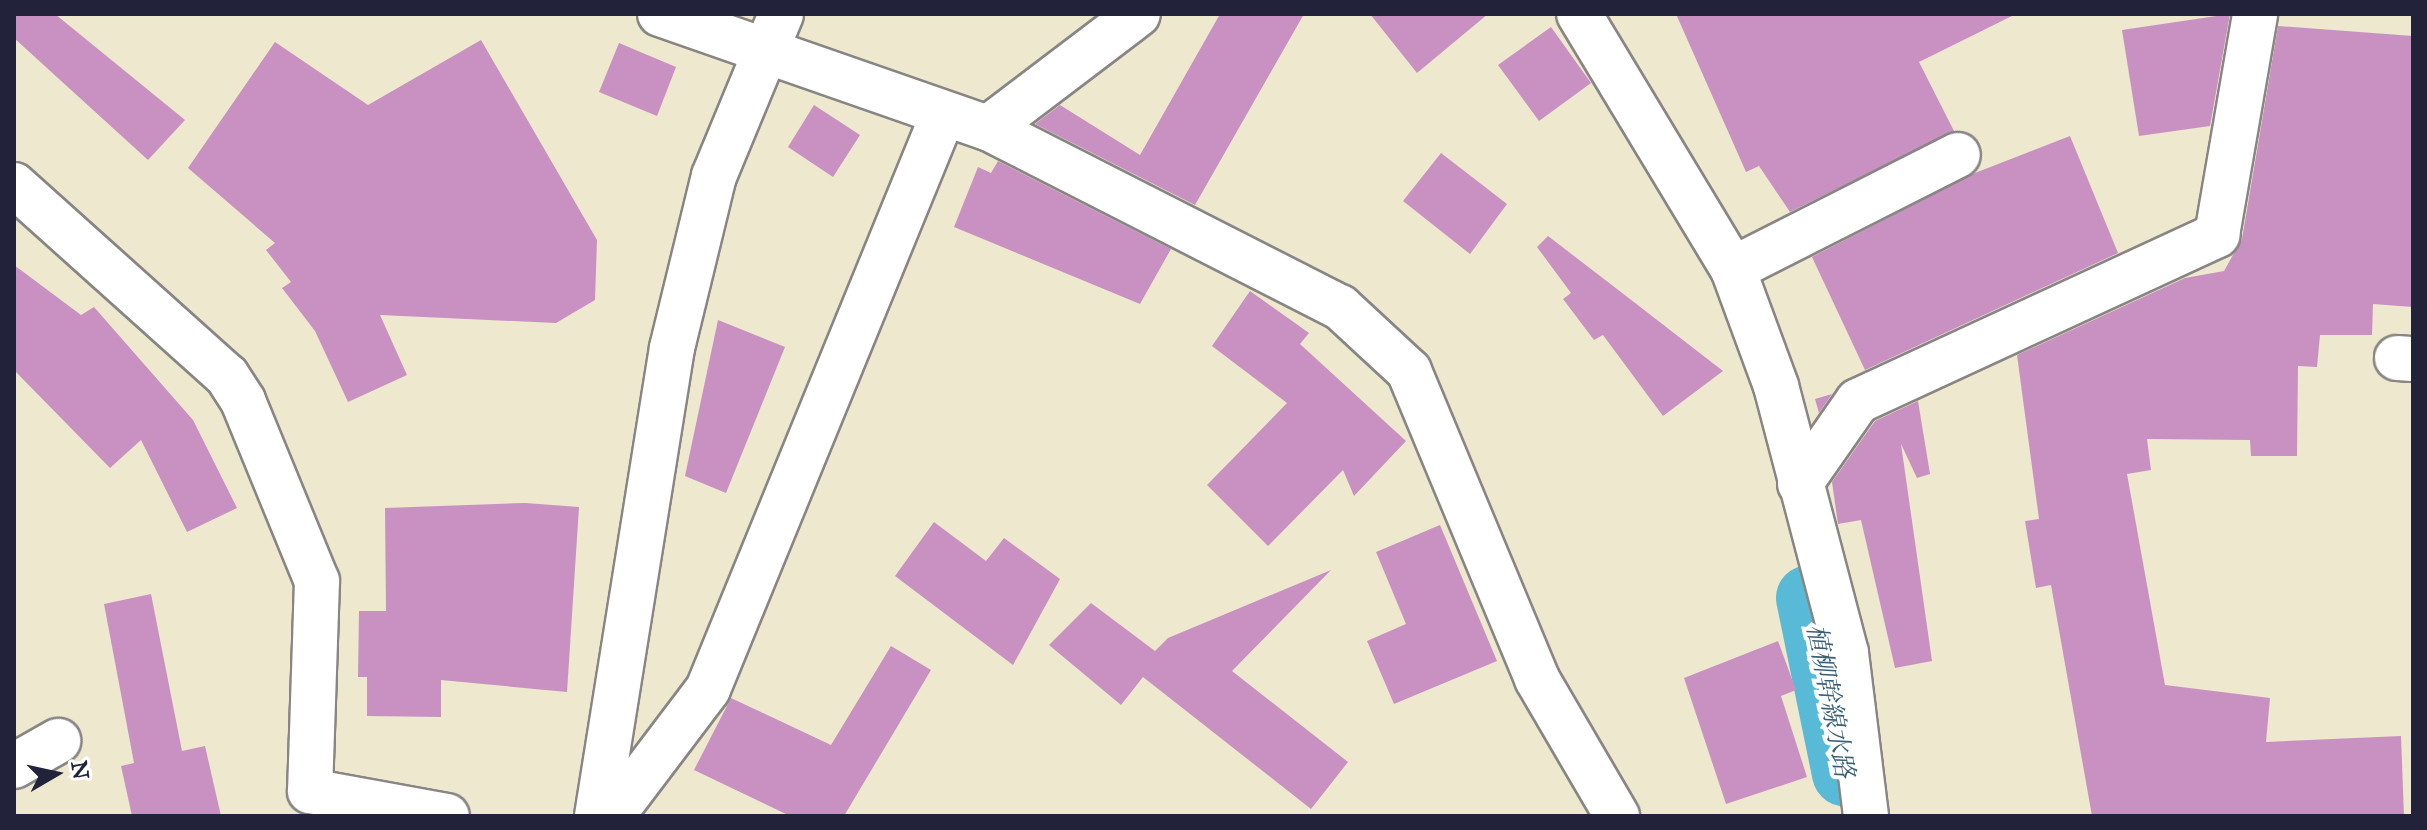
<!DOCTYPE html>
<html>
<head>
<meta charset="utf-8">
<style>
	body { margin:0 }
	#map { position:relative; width:2427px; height:830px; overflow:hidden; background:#ede8ce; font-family:"IM FELL Great Primer","Noto Serif JP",serif }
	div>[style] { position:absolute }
	.canal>* { height:66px; margin:-33px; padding:0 33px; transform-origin:33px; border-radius:33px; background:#58bad6 }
	.building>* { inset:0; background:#c991c2 }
	.roads { filter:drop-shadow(2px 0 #888584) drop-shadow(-2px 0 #888584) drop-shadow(0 2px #888584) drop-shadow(0 -2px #888584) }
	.minor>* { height:44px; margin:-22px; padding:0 22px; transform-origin:22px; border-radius:22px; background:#fff }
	span { translate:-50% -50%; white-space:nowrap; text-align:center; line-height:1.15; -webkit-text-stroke:8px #fff; paint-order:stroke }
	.water-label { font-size:26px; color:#385f79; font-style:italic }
	.frame { position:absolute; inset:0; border:16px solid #22223b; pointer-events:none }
	.north { position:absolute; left:16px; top:734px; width:80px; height:80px; -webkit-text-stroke:6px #fff; paint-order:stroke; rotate:81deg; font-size:22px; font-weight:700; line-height:32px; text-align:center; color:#22223b }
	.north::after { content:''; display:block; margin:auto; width:28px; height:36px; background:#22223b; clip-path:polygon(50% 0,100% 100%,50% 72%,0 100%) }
</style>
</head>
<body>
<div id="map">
	<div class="canal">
		<i style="left:1809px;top:598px;width:179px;rotate:78.4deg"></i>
	</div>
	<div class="building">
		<i style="clip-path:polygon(14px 14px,55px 14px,185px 120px,148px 160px,14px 38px)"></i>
		<i style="clip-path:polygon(1220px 14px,1304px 14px,1195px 205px,1035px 124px,1060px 105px,1140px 155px)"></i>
		<i style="clip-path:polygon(1370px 14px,1488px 14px,1417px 73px)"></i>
		<i style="clip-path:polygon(1676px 14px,2016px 14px,1919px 62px,1954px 131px,1790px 212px,1759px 166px,1746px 172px)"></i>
		<i style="clip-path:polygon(2230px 14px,2210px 126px,2139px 136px,2122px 30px)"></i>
		<i style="clip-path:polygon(2278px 26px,2413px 36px,2413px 307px,2373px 304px,2372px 335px,2320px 335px,2317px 367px,2298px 366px,2297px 456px,2251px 456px,2250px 440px,2147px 439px,2151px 470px,2127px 474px,2165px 685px,2270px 698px,2266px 742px,2401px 736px,2404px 816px,2092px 816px,2051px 585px,2036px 588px,2025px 521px,2039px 519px,2017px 355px,2185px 278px,2224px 271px,2242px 239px)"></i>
		<i style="clip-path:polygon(1551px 27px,1591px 83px,1539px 121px,1498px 65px)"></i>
		<i style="clip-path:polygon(481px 40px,597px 240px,595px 300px,556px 323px,380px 315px,407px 375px,348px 402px,315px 331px,282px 288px,291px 282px,266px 250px,275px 243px,188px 168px,275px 42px,368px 105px)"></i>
		<i style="clip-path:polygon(619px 43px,676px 67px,657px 116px,599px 92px)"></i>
		<i style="clip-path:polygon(814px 105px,860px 135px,833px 177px,788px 147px)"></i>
		<i style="clip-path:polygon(2070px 136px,2118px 253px,1865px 370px,1812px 257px,1975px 173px)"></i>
		<i style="clip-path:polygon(1441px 153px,1507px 204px,1470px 254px,1403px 201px)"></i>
		<i style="clip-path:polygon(998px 161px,1171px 249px,1140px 304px,954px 227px,978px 167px,991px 173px)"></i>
		<i style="clip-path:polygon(1548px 236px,1617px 289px,1723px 371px,1663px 416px,1603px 335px,1594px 340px,1563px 299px,1571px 293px,1537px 247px)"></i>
		<i style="clip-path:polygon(14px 265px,81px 315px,94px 307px,193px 420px,237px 508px,187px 532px,141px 440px,110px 468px,14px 370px)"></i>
		<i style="clip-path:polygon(1250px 291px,1309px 333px,1300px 344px,1406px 441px,1354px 496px,1343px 470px,1268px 546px,1207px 485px,1287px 403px,1212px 346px)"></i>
		<i style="clip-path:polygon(718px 320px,785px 347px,726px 493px,685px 476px)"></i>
		<i style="clip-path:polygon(1832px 394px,1819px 413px,1815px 399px)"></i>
		<i style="clip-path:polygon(1918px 401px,1930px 474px,1917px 478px,1901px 444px,1932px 661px,1895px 668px,1861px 520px,1838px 524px,1832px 482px,1875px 421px)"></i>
		<i style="clip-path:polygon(525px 503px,579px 507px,567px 692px,441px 680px,441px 717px,367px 716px,367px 677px,358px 677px,359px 611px,386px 611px,385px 508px)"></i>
		<i style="clip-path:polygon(934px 522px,986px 561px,1004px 538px,1060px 579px,1013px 665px,895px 576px)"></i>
		<i style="clip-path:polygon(1440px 525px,1497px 661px,1394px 704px,1367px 641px,1406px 624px,1376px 552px)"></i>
		<i style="clip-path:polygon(1331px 570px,1232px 671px,1348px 762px,1311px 809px,1143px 677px,1121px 705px,1049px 645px,1091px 603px,1155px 651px,1168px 638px)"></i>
		<i style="clip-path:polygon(151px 594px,182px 751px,205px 746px,221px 816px,132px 816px,121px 766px,134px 763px,104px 604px)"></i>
		<i style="clip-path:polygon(1778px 641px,1796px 690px,1781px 696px,1807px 777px,1726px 804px,1684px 678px)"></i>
		<i style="clip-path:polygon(891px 646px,931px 670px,844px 816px,790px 816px,694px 770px,731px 698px,831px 745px)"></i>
	</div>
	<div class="roads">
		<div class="minor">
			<i style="left:660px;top:14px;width:347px;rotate:19.2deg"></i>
			<i style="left:988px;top:128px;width:188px;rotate:-37.2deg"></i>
			<i style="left:1579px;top:14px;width:298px;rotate:58.9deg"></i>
			<i style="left:1733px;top:269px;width:125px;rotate:69.8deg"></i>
			<i style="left:1776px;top:386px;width:276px;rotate:75.3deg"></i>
			<i style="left:1846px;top:653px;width:164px;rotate:83deg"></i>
			<i style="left:988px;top:128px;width:395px;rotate:27deg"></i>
			<i style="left:1340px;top:307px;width:94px;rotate:42.8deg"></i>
			<i style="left:1409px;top:371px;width:334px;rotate:67.4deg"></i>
			<i style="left:1537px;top:679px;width:159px;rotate:59.7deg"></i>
			<i style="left:14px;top:185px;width:286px;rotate:41.9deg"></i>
			<i style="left:227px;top:376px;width:30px;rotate:57deg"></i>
			<i style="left:243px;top:401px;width:195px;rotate:67.7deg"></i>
			<i style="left:317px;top:581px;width:210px;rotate:91.9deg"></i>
			<i style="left:310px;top:791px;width:139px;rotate:10.3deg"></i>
			<i style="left:1733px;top:269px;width:252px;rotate:-26.9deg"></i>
			<i style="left:2397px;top:358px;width:16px;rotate:4deg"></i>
			<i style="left:1800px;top:484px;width:101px;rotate:-55.1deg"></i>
			<i style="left:1858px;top:401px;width:396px;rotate:-24.8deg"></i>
			<i style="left:2217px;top:235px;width:224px;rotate:-80.2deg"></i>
			<i style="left:14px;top:766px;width:51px;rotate:-29.6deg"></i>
			<i style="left:597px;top:816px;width:474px;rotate:-80.9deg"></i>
			<i style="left:672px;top:348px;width:177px;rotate:-76.3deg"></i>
			<i style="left:714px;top:176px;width:175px;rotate:-67.5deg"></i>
			<i style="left:612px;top:816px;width:159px;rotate:-52.9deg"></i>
			<i style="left:708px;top:689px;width:620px;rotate:-67.74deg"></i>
		</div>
	</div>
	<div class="water-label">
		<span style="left:1830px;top:701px;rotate:79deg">植柳幹線水路</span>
	</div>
	<div class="frame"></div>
	<div class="north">N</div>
</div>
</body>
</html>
